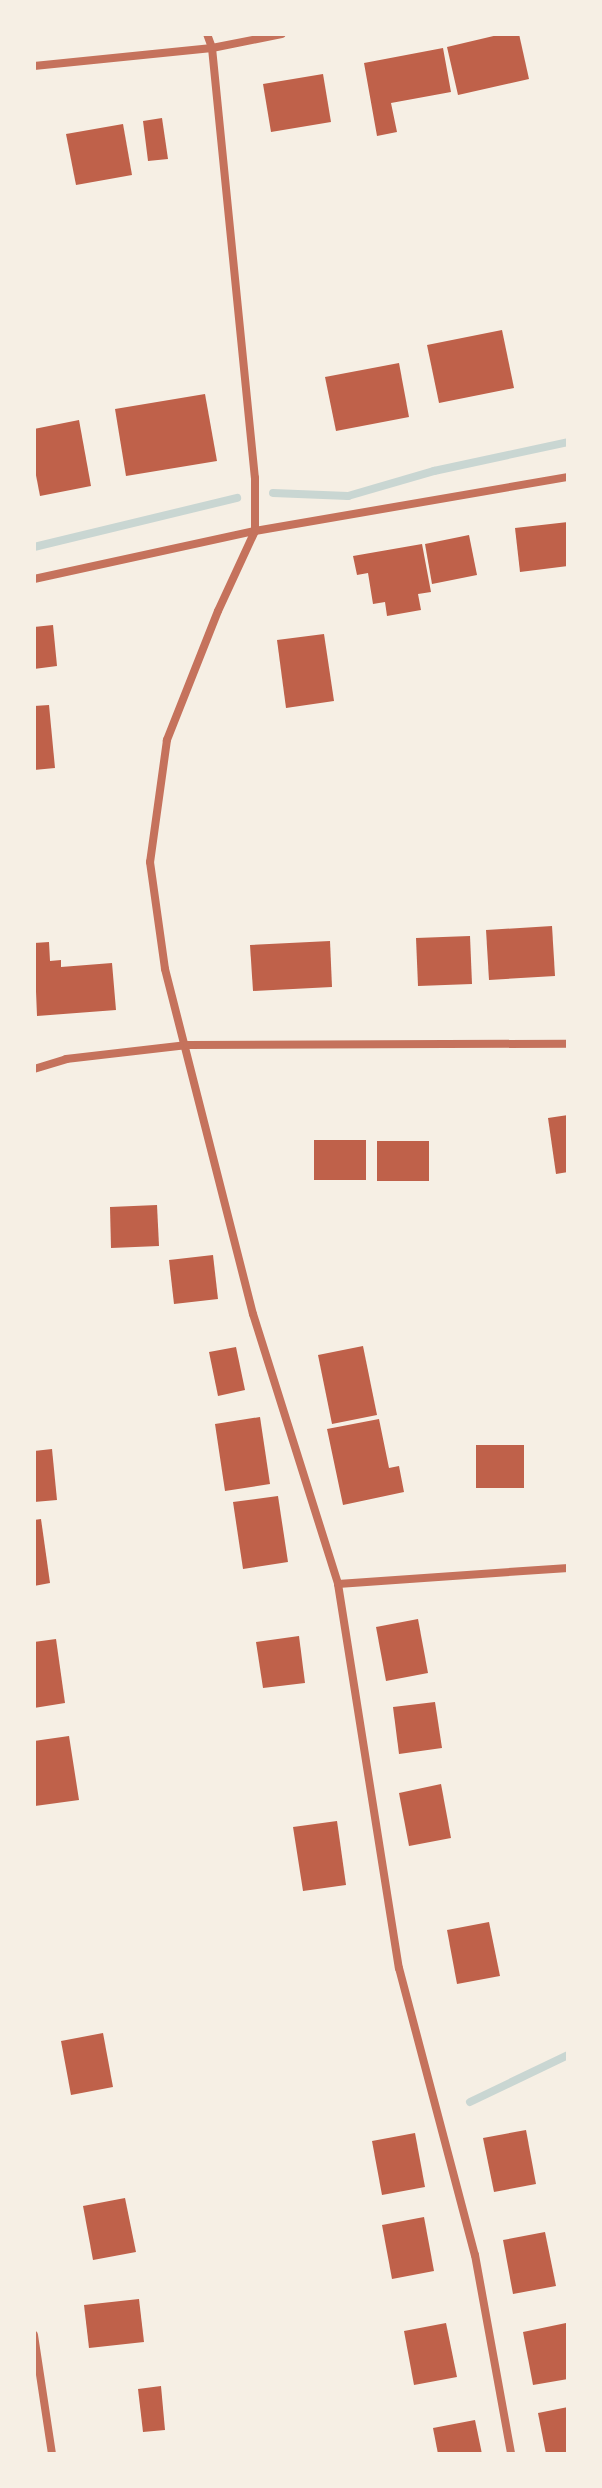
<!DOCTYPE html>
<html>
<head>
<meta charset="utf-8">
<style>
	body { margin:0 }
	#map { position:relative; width:602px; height:2488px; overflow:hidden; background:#f6efe4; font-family:Signika,sans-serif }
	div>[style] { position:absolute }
	.stream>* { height:8px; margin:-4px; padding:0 4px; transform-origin:4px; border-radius:4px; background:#c9d6d2 }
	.building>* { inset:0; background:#bf614a }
	.minor>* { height:8px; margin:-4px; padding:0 4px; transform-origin:4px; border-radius:4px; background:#c5725c }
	span { translate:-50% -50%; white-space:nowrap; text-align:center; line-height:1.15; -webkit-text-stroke:8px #f6efe4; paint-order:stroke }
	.frame { position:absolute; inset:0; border:36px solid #f6efe4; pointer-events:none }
</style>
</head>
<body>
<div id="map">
	<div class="stream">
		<i style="left:273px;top:493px;width:75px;rotate:2.3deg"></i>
		<i style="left:348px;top:496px;width:90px;rotate:-16.2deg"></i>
		<i style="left:434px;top:471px;width:137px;rotate:-12.2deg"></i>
		<i style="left:34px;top:547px;width:209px;rotate:-13.6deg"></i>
		<i style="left:470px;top:2102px;width:109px;rotate:-25.6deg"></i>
	</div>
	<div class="building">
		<i style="clip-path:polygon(502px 34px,519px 34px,529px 79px,458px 95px,447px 47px)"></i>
		<i style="clip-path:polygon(443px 48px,451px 92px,391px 103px,397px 132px,377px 136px,364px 63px)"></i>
		<i style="clip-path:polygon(323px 74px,331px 122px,271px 132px,263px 84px)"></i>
		<i style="clip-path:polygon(162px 118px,168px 159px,148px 161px,143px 121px)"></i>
		<i style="clip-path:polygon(123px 124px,132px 175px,76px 185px,66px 134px)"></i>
		<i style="clip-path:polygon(502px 330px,514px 388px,439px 403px,427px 345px)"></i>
		<i style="clip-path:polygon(399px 363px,409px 417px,336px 431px,325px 377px)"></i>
		<i style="clip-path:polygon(205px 394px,217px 461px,126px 476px,115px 409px)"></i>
		<i style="clip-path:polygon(79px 420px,91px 486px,40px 496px,34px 465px,34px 429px)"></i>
		<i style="clip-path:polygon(568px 522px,568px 566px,520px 572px,515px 528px)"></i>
		<i style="clip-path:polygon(469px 535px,477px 575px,432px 584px,425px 544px)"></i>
		<i style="clip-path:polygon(422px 544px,431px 592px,418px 594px,421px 610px,387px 616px,385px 602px,373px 604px,368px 573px,357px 575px,353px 556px)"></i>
		<i style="clip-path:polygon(53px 625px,57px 666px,34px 669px,34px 627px)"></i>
		<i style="clip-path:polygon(324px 634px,334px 701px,286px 708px,277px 640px)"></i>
		<i style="clip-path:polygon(49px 705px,55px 768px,34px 770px,34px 706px)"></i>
		<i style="clip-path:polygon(552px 926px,555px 976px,489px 980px,486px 930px)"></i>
		<i style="clip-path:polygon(470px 936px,472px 984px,418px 986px,416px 938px)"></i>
		<i style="clip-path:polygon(330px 941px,332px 987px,253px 991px,250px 945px)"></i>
		<i style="clip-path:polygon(49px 942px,50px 961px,61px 960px,61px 967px,112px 963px,116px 1010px,37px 1016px,34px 943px)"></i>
		<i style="clip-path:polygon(568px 1115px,568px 1172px,556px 1174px,548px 1118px)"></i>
		<i style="clip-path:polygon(314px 1140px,366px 1140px,366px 1180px,314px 1180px)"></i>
		<i style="clip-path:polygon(377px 1141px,429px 1141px,429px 1181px,377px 1181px)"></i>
		<i style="clip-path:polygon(157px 1205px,159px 1246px,111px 1248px,110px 1207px)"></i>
		<i style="clip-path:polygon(213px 1255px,218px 1299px,174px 1304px,169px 1260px)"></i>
		<i style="clip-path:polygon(363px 1346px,377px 1415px,332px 1424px,318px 1355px)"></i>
		<i style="clip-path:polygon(236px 1347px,245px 1390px,218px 1396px,209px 1352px)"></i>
		<i style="clip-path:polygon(260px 1417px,270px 1484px,225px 1491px,215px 1424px)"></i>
		<i style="clip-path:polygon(379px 1419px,389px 1468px,399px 1466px,404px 1492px,343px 1505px,327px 1429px)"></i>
		<i style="clip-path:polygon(476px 1445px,524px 1445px,524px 1488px,476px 1488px)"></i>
		<i style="clip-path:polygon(52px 1449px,57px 1500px,34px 1502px,34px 1451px)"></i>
		<i style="clip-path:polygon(278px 1496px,288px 1562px,243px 1569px,233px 1502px)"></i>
		<i style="clip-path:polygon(41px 1519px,50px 1583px,34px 1586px,34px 1520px)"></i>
		<i style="clip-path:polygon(418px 1619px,428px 1673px,386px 1681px,376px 1627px)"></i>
		<i style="clip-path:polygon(299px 1636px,305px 1683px,263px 1688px,256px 1642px)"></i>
		<i style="clip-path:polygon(56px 1639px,65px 1703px,34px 1708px,34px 1642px)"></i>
		<i style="clip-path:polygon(435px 1702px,442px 1748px,399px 1754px,393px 1707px)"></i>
		<i style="clip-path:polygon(69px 1736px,79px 1800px,35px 1806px,34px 1741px)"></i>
		<i style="clip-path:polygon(441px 1784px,451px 1838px,409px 1846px,399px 1793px)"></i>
		<i style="clip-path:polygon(337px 1821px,346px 1885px,303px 1891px,293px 1827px)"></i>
		<i style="clip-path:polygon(489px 1922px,500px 1976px,457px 1984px,447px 1930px)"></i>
		<i style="clip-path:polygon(103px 2033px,113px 2087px,71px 2095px,61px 2041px)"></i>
		<i style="clip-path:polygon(526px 2130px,536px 2184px,494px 2192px,483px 2138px)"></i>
		<i style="clip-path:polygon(415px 2133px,425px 2187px,382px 2195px,372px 2141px)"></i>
		<i style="clip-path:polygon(125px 2198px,136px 2252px,93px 2260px,83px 2206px)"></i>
		<i style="clip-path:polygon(424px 2217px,434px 2271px,392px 2279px,382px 2225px)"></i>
		<i style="clip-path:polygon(545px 2232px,556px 2286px,513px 2294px,503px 2240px)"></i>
		<i style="clip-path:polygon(139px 2299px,144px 2342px,89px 2348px,84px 2305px)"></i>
		<i style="clip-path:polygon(446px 2323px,457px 2377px,414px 2385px,404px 2331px)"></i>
		<i style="clip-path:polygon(566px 2323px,568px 2379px,533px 2385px,523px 2332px)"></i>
		<i style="clip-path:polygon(161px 2386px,165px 2430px,143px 2432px,138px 2389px)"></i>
		<i style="clip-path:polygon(568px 2407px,568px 2454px,546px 2454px,538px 2413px)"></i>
		<i style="clip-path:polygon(475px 2420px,482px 2454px,438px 2454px,433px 2428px)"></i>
	</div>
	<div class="minor">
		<i style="left:207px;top:34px;width:15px;rotate:70deg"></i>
		<i style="left:212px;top:48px;width:432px;rotate:84.3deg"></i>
		<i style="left:255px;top:478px;width:53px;rotate:90deg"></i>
		<i style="left:255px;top:531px;width:88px;rotate:114.8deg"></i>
		<i style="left:218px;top:611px;width:139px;rotate:111.6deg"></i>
		<i style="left:167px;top:740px;width:123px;rotate:97.9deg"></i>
		<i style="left:150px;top:862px;width:108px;rotate:82deg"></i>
		<i style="left:165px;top:969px;width:356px;rotate:75.7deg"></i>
		<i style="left:253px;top:1314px;width:283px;rotate:72.5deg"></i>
		<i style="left:338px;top:1584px;width:389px;rotate:81deg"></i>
		<i style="left:399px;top:1968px;width:297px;rotate:75.2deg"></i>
		<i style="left:475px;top:2255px;width:202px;rotate:79.7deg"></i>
		<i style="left:34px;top:66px;width:179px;rotate:-5.8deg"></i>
		<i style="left:212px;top:48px;width:71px;rotate:-11.3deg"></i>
		<i style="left:34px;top:579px;width:226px;rotate:-12.3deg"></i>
		<i style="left:255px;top:531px;width:318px;rotate:-9.8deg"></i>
		<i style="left:34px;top:1069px;width:34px;rotate:-17deg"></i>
		<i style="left:66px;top:1059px;width:122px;rotate:-6.6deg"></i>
		<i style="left:187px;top:1045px;width:381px;rotate:-0.2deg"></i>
		<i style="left:338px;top:1584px;width:231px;rotate:-4deg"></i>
		<i style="left:34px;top:2335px;width:120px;rotate:81.4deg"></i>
	</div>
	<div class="frame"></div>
</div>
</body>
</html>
